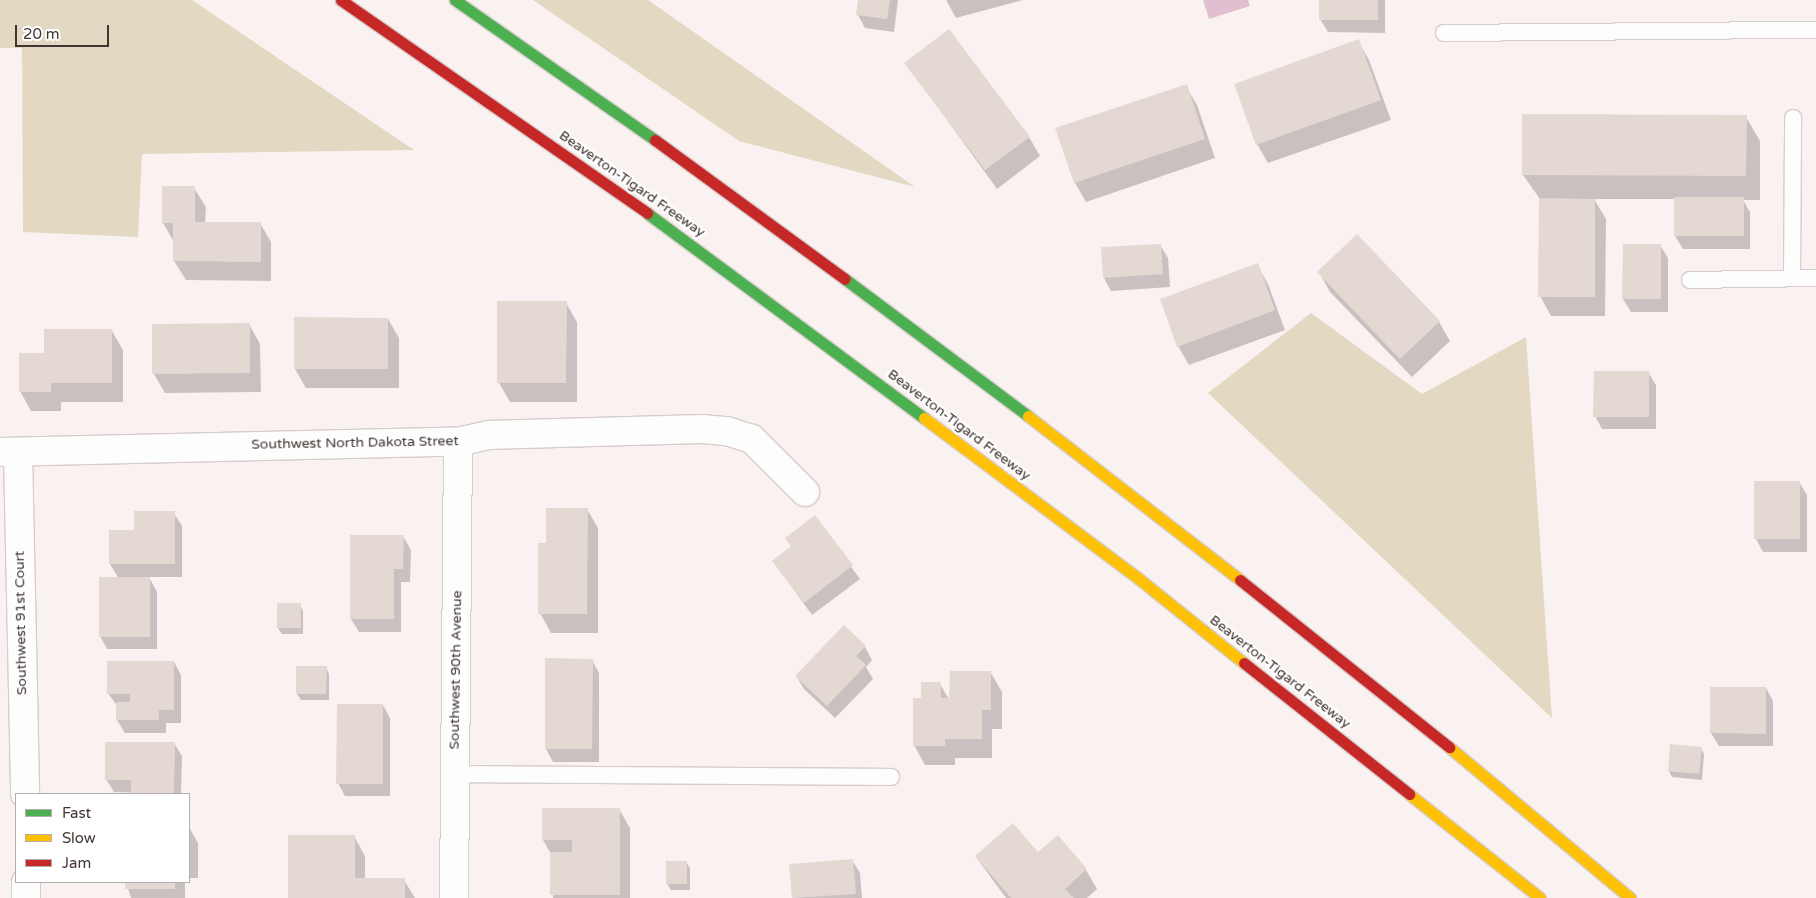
<!DOCTYPE html>
<html>
<head>
<meta charset="utf-8">
<style>
	body { margin:0 }
	#map { position:relative; width:1816px; height:898px; overflow:hidden; background:#faf2f0; font-family:"Varela Round",sans-serif }
	div>[style] { position:absolute }
	.green>* { inset:0; background:#e3d8c1 }
	.water>* { inset:0; background:#dfbfd0 }
	.shadow>* { inset:0; background:#0003 }
	.building>* { inset:0; background:#e4d9d2 }
	.roads { filter:drop-shadow(1px 0 #d6cdcb) drop-shadow(-1px 0 #d6cdcb) drop-shadow(0 1px #d6cdcb) drop-shadow(0 -1px #d6cdcb) }
	.lane>* { height:16px; margin:-8px; padding:0 8px; transform-origin:8px; border-radius:8px; background:#fefdfd }
	.street>* { height:28px; margin:-14px; padding:0 14px; transform-origin:14px; border-radius:14px; background:#fefdfd }
	.fast>* { height:11px; margin:-5.5px; padding:0 5.5px; transform-origin:5.5px; border-radius:5.5px; background:#4caf50 }
	.slow>* { height:11px; margin:-5.5px; padding:0 5.5px; transform-origin:5.5px; border-radius:5.5px; background:#ffc107 }
	.jam>* { height:11px; margin:-5.5px; padding:0 5.5px; transform-origin:5.5px; border-radius:5.5px; background:#c62828 }
	span { translate:-50% -50%; white-space:nowrap; text-align:center; line-height:1.15; -webkit-text-stroke:4.5px #fff; paint-order:stroke }
	.street-label { font-size:14px; color:#413532 }
	.legend { position:absolute; left:15px; top:793px; width:175px; height:90px; box-sizing:border-box; background:#fff; border:1px solid #b3aead; margin:0; padding:6px 9px; list-style:none; font-size:15px; color:#413532 }
	.legend li { display:flex; align-items:center; gap:10px; height:25px }
	.legend b { width:25px; border:1px solid #b3aead }
	.scale { position:absolute; left:15px; top:25px; width:94px; height:22px; box-sizing:border-box; border:2px solid #413532; border-top:0; padding-left:6px; font-size:15px; line-height:18px; white-space:nowrap; color:#413532; -webkit-text-stroke:4px #fff; paint-order:stroke }
</style>
</head>
<body>
<div id="map">
	<div class="green">
		<i style="clip-path:polygon(0 0,192px 0,414px 150px,142px 154px,138px 237px,23px 232px,22px 48px,0 48px)"></i>
		<i style="clip-path:polygon(533px 0,648px 0,915px 187px,739px 141px)"></i>
		<i style="clip-path:polygon(1311px 313px,1422px 394px,1526px 337px,1552px 718px,1208px 393px)"></i>
	</div>
	<div class="water">
		<i style="clip-path:polygon(1203px 0,1248px 0,1250px 6px,1209px 19px)"></i>
	</div>
	<div class="shadow">
		<i style="clip-path:polygon(860px 0,898px 0,894px 32px,865px 28px,858px 15px)"></i>
		<i style="clip-path:polygon(946px 0,1023px 0,956px 18px)"></i>
		<i style="clip-path:polygon(1320px 0,1385px 0,1385px 33px,1328px 32px,1320px 19px)"></i>
		<i style="clip-path:polygon(1358px 41px,1369px 60px,1391px 120px,1268px 163px,1257px 144px)"></i>
		<i style="clip-path:polygon(906px 63px,1029px 137px,1040px 156px,997px 189px)"></i>
		<i style="clip-path:polygon(1186px 86px,1197px 105px,1215px 158px,1086px 202px,1075px 183px,1057px 129px)"></i>
		<i style="clip-path:polygon(1746px 117px,1760px 141px,1760px 200px,1743px 200px,1750px 212px,1750px 249px,1683px 249px,1675px 236px,1675px 199px,1594px 199px,1606px 219px,1605px 316px,1551px 316px,1540px 296px,1540px 199px,1523px 175px)"></i>
		<i style="clip-path:polygon(194px 188px,206px 207px,205px 223px,260px 223px,271px 242px,271px 281px,186px 280px,174px 261px,174px 242px,163px 223px)"></i>
		<i style="clip-path:polygon(1160px 245px,1168px 258px,1170px 287px,1111px 291px,1104px 278px)"></i>
		<i style="clip-path:polygon(1660px 245px,1668px 258px,1668px 312px,1631px 312px,1623px 299px)"></i>
		<i style="clip-path:polygon(1257px 265px,1268px 284px,1285px 330px,1189px 365px,1178px 346px)"></i>
		<i style="clip-path:polygon(1319px 272px,1439px 322px,1450px 341px,1412px 377px,1330px 292px)"></i>
		<i style="clip-path:polygon(499px 303px,566px 303px,577px 322px,577px 402px,510px 402px,499px 383px)"></i>
		<i style="clip-path:polygon(388px 319px,399px 338px,399px 388px,306px 388px,295px 369px)"></i>
		<i style="clip-path:polygon(249px 324px,260px 344px,261px 392px,165px 393px,154px 374px)"></i>
		<i style="clip-path:polygon(112px 331px,123px 350px,123px 402px,61px 402px,61px 411px,31px 411px,20px 391px,45px 355px)"></i>
		<i style="clip-path:polygon(1648px 372px,1656px 385px,1656px 429px,1602px 429px,1595px 416px)"></i>
		<i style="clip-path:polygon(1799px 482px,1807px 495px,1807px 552px,1763px 552px,1756px 539px)"></i>
		<i style="clip-path:polygon(587px 509px,598px 528px,598px 633px,551px 633px,540px 613px,547px 544px)"></i>
		<i style="clip-path:polygon(174px 513px,182px 526px,182px 577px,149px 577px,157px 592px,157px 649px,107px 649px,100px 636px,119px 579px,110px 564px,135px 531px)"></i>
		<i style="clip-path:polygon(815px 517px,860px 579px,812px 615px,773px 561px,792px 547px,787px 539px)"></i>
		<i style="clip-path:polygon(403px 536px,411px 550px,410px 582px,401px 582px,401px 632px,359px 632px,351px 619px)"></i>
		<i style="clip-path:polygon(300px 605px,303px 611px,303px 634px,282px 634px,278px 628px)"></i>
		<i style="clip-path:polygon(865px 647px,872px 660px,866px 667px,873px 679px,835px 718px,804px 689px,796px 676px)"></i>
		<i style="clip-path:polygon(592px 660px,599px 673px,599px 762px,553px 762px,546px 749px)"></i>
		<i style="clip-path:polygon(174px 662px,181px 675px,181px 723px,166px 723px,166px 733px,125px 733px,117px 720px,117px 706px,108px 693px)"></i>
		<i style="clip-path:polygon(326px 667px,329px 674px,329px 700px,301px 700px,297px 694px)"></i>
		<i style="clip-path:polygon(991px 673px,1002px 692px,1002px 729px,992px 729px,992px 758px,955px 758px,955px 765px,925px 765px,914px 745px,922px 700px,940px 684px,950px 701px)"></i>
		<i style="clip-path:polygon(1766px 688px,1773px 701px,1773px 746px,1719px 746px,1711px 733px)"></i>
		<i style="clip-path:polygon(383px 705px,390px 718px,390px 796px,345px 796px,338px 783px)"></i>
		<i style="clip-path:polygon(174px 743px,182px 756px,181px 794px,114px 792px,106px 779px)"></i>
		<i style="clip-path:polygon(1701px 748px,1704px 754px,1702px 780px,1672px 777px,1669px 771px)"></i>
		<i style="clip-path:polygon(619px 809px,630px 828px,630px 898px,553px 898px,551px 854px,543px 840px)"></i>
		<i style="clip-path:polygon(189px 827px,198px 843px,198px 878px,189px 878px)"></i>
		<i style="clip-path:polygon(354px 836px,365px 856px,365px 879px,404px 880px,415px 898px,289px 898px)"></i>
		<i style="clip-path:polygon(1057px 837px,1086px 870px,1097px 889px,1087px 898px,1006px 898px,976px 857px,1038px 854px)"></i>
		<i style="clip-path:polygon(852px 860px,860px 873px,862px 898px,793px 898px,790px 865px)"></i>
		<i style="clip-path:polygon(686px 862px,690px 868px,690px 890px,671px 890px,667px 884px)"></i>
		<i style="clip-path:polygon(126px 882px,185px 882px,185px 898px,131px 898px)"></i>
	</div>
	<div class="building">
		<i style="clip-path:polygon(858px 0,890px 0,887px 19px,856px 15px)"></i>
		<i style="clip-path:polygon(1319px 0,1378px 0,1378px 20px,1319px 20px)"></i>
		<i style="clip-path:polygon(949px 29px,1030px 137px,985px 170px,904px 63px)"></i>
		<i style="clip-path:polygon(1359px 39px,1381px 100px,1256px 145px,1234px 84px)"></i>
		<i style="clip-path:polygon(1187px 84px,1205px 139px,1074px 183px,1055px 128px)"></i>
		<i style="clip-path:polygon(1522px 114px,1747px 115px,1746px 176px,1522px 175px)"></i>
		<i style="clip-path:polygon(162px 186px,195px 186px,195px 222px,261px 222px,261px 262px,173px 261px,173px 223px,162px 223px)"></i>
		<i style="clip-path:polygon(1674px 197px,1744px 197px,1744px 236px,1674px 236px)"></i>
		<i style="clip-path:polygon(1539px 198px,1595px 199px,1595px 297px,1538px 297px)"></i>
		<i style="clip-path:polygon(1357px 234px,1440px 321px,1400px 359px,1317px 272px)"></i>
		<i style="clip-path:polygon(1161px 244px,1163px 274px,1103px 278px,1101px 247px)"></i>
		<i style="clip-path:polygon(1623px 244px,1661px 244px,1661px 299px,1622px 299px)"></i>
		<i style="clip-path:polygon(1258px 263px,1275px 310px,1177px 347px,1160px 299px)"></i>
		<i style="clip-path:polygon(497px 301px,567px 301px,566px 383px,497px 383px)"></i>
		<i style="clip-path:polygon(294px 317px,388px 318px,388px 369px,294px 369px)"></i>
		<i style="clip-path:polygon(250px 323px,250px 373px,152px 374px,152px 324px)"></i>
		<i style="clip-path:polygon(44px 329px,112px 329px,112px 383px,51px 383px,51px 392px,19px 392px,19px 353px,44px 353px)"></i>
		<i style="clip-path:polygon(1594px 371px,1649px 371px,1649px 417px,1593px 417px)"></i>
		<i style="clip-path:polygon(1754px 481px,1800px 481px,1800px 539px,1754px 539px)"></i>
		<i style="clip-path:polygon(546px 508px,588px 508px,587px 614px,538px 614px,538px 543px,546px 543px)"></i>
		<i style="clip-path:polygon(134px 511px,175px 511px,175px 564px,109px 564px,109px 530px,134px 530px)"></i>
		<i style="clip-path:polygon(815px 515px,853px 565px,804px 603px,772px 561px,791px 546px,785px 538px)"></i>
		<i style="clip-path:polygon(350px 535px,404px 535px,403px 569px,394px 569px,394px 619px,350px 619px)"></i>
		<i style="clip-path:polygon(99px 577px,150px 577px,150px 637px,99px 637px)"></i>
		<i style="clip-path:polygon(277px 603px,301px 603px,301px 628px,277px 628px)"></i>
		<i style="clip-path:polygon(844px 625px,866px 646px,856px 656px,866px 665px,827px 706px,795px 676px)"></i>
		<i style="clip-path:polygon(545px 658px,593px 659px,592px 749px,545px 749px)"></i>
		<i style="clip-path:polygon(107px 661px,174px 661px,174px 710px,159px 710px,159px 720px,116px 720px,116px 702px,130px 702px,130px 694px,107px 694px)"></i>
		<i style="clip-path:polygon(296px 666px,327px 666px,326px 694px,296px 694px)"></i>
		<i style="clip-path:polygon(950px 671px,991px 671px,991px 710px,982px 710px,982px 739px,945px 739px,945px 746px,913px 746px,913px 698px,921px 698px,921px 682px,941px 682px,941px 698px,949px 698px)"></i>
		<i style="clip-path:polygon(1710px 687px,1766px 687px,1766px 734px,1710px 733px)"></i>
		<i style="clip-path:polygon(337px 704px,383px 704px,383px 784px,336px 784px)"></i>
		<i style="clip-path:polygon(105px 742px,175px 742px,174px 794px,131px 794px,131px 780px,105px 780px)"></i>
		<i style="clip-path:polygon(1670px 744px,1702px 747px,1699px 774px,1668px 771px)"></i>
		<i style="clip-path:polygon(542px 808px,620px 808px,620px 895px,550px 895px,550px 852px,572px 852px,572px 840px,542px 840px)"></i>
		<i style="clip-path:polygon(1013px 823px,1038px 852px,1058px 835px,1087px 869px,1065px 889px,1074px 898px,1011px 898px,975px 856px)"></i>
		<i style="clip-path:polygon(288px 835px,355px 835px,355px 878px,405px 878px,405px 898px,288px 898px)"></i>
		<i style="clip-path:polygon(853px 859px,856px 894px,792px 898px,789px 864px)"></i>
		<i style="clip-path:polygon(666px 861px,687px 861px,687px 884px,666px 884px)"></i>
		<i style="clip-path:polygon(125px 882px,175px 882px,175px 889px,125px 889px)"></i>
	</div>
	<div class="roads">
		<div class="lane">
			<i style="left:1444px;top:33px;width:372px;rotate:-0.5deg"></i>
			<i style="left:1792px;top:278px;width:160px;rotate:-89.6deg"></i>
			<i style="left:1690px;top:280px;width:126px;rotate:-0.9deg"></i>
			<i style="left:455px;top:774px;width:436px;rotate:0.4deg"></i>
		</div>
		<div class="street">
			<i style="left:0;top:452px;width:458px;rotate:-1.3deg"></i>
			<i style="left:458px;top:442px;width:32px;rotate:-13deg"></i>
			<i style="left:489px;top:435px;width:213px;rotate:-1.6deg"></i>
			<i style="left:702px;top:429px;width:25px;rotate:5deg"></i>
			<i style="left:727px;top:431px;width:26px;rotate:18deg"></i>
			<i style="left:752px;top:439px;width:75px;rotate:45deg"></i>
			<i style="left:18px;top:452px;width:342px;rotate:88.8deg"></i>
			<i style="left:26px;top:882px;width:16px;rotate:90deg"></i>
			<i style="left:454px;top:898px;width:456px;rotate:-89.5deg"></i>
		</div>
		<div class="fast">
			<i style="left:455px;top:0;width:244px;rotate:35deg"></i>
			<i style="left:647px;top:213px;width:345px;rotate:36.5deg"></i>
			<i style="left:845px;top:279px;width:229px;rotate:36.8deg"></i>
		</div>
		<div class="slow">
			<i style="left:1028px;top:416px;width:268px;rotate:37.7deg"></i>
			<i style="left:924px;top:418px;width:269px;rotate:36.8deg"></i>
			<i style="left:1139px;top:579px;width:134px;rotate:38.7deg"></i>
			<i style="left:1449px;top:747px;width:236px;rotate:39.8deg"></i>
			<i style="left:1409px;top:794px;width:167px;rotate:38.4deg"></i>
		</div>
		<div class="jam">
			<i style="left:341px;top:0;width:373px;rotate:34.8deg"></i>
			<i style="left:655px;top:140px;width:235px;rotate:36.2deg"></i>
			<i style="left:1240px;top:580px;width:268px;rotate:38.6deg"></i>
			<i style="left:1244px;top:663px;width:211px;rotate:38.4deg"></i>
		</div>
	</div>
	<div class="street-label">
		<span style="left:632px;top:184px;rotate:35deg">Beaverton-Tigard Freeway</span>
		<span style="left:959px;top:425px;rotate:37deg">Beaverton-Tigard Freeway</span>
		<span style="left:355px;top:443px;rotate:-1deg">Southwest North Dakota Street</span>
		<span style="left:21px;top:623px;rotate:-91deg">Southwest 91st Court</span>
		<span style="left:456px;top:670px;rotate:-89deg">Southwest 90th Avenue</span>
		<span style="left:1280px;top:672px;rotate:38deg">Beaverton-Tigard Freeway</span>
	</div>
	<ul class="legend">
	<li><b style="height:6px;background:#4caf50"></b>Fast</li>
	<li><b style="height:6px;background:#ffc107"></b>Slow</li>
	<li><b style="height:6px;background:#c62828"></b>Jam</li>
	</ul>
	<div class="scale">20 m</div>
</div>
</body>
</html>
